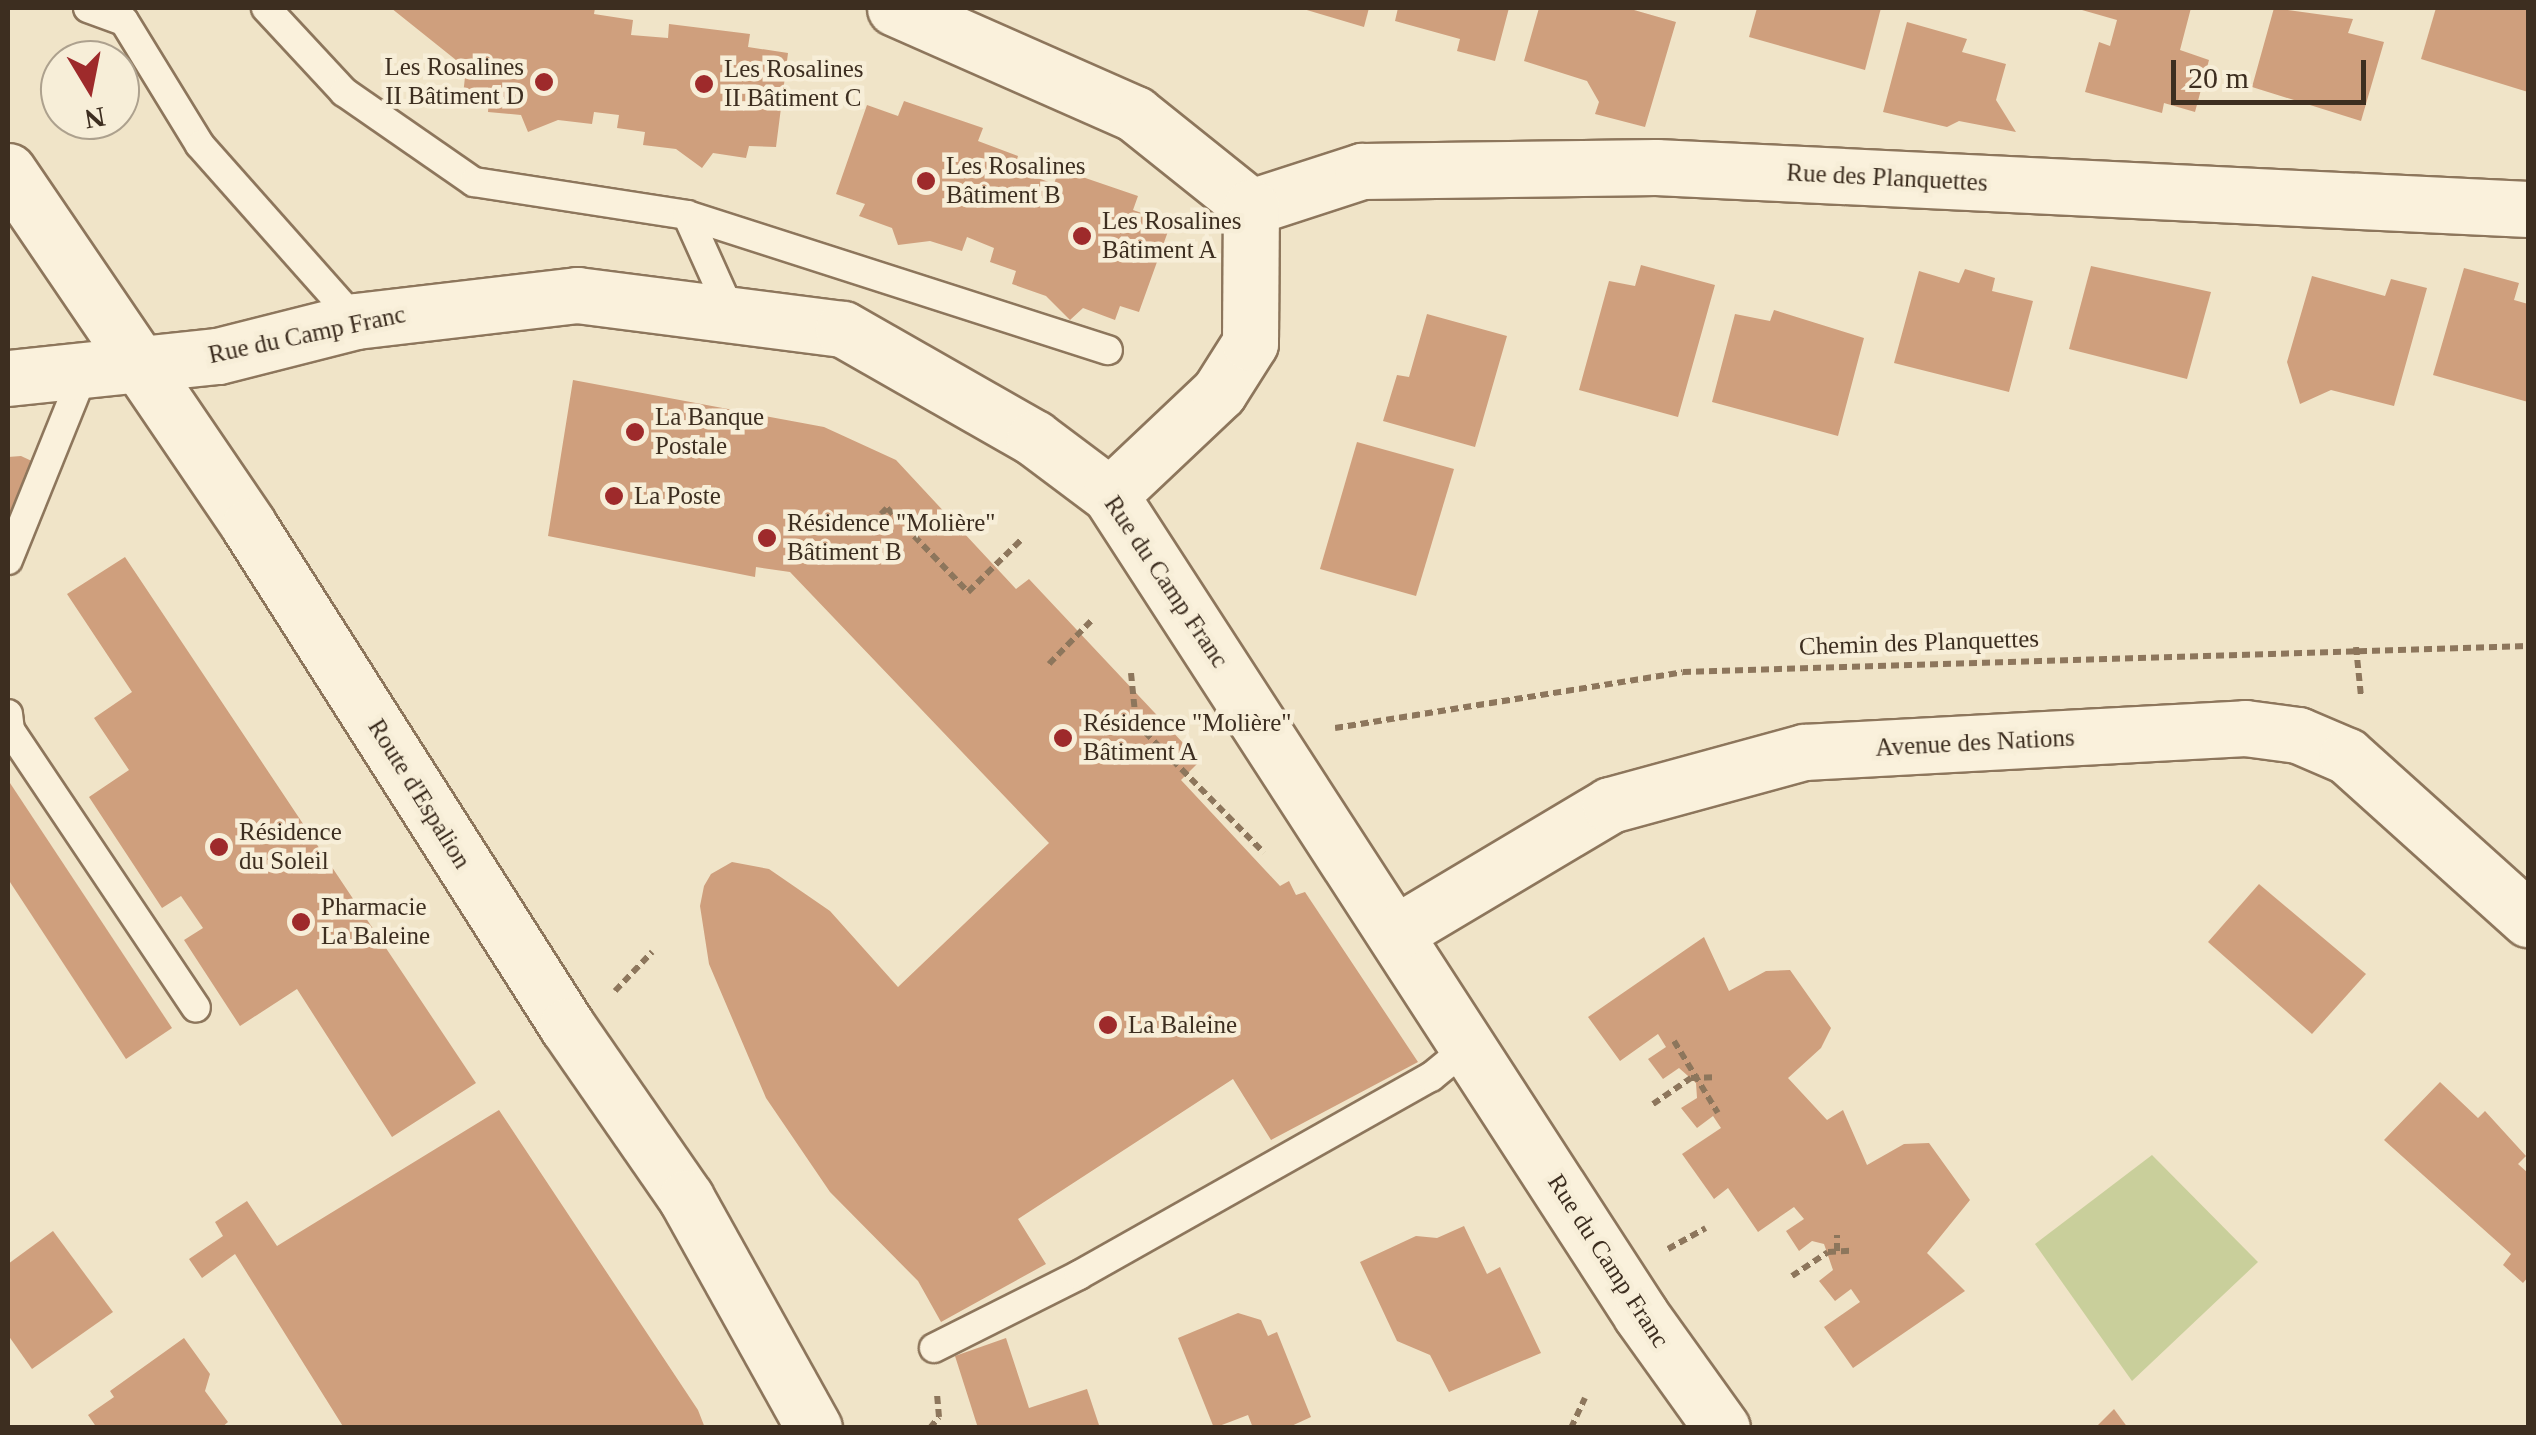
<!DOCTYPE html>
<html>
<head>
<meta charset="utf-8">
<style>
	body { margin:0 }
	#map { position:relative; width:2536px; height:1435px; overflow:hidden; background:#f0e4c8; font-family:"Times New Roman",serif }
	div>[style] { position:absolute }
	.green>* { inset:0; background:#c9cf9b }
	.building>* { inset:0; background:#cf9f7d }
	.path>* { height:6px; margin-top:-3px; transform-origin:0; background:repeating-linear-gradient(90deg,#8d765c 0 8px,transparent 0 13px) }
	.roads { filter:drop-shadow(2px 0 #8d765c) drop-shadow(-2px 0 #8d765c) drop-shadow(0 2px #8d765c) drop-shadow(0 -2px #8d765c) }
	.lane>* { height:28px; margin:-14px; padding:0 14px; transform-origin:14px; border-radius:14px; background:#faf1dc }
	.street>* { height:55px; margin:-27.5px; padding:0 27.5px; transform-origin:27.5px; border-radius:27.5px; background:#faf1dc }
	.secondary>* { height:55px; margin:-27.5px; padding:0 27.5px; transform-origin:27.5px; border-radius:27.5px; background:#faf1dc }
	.dots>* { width:28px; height:28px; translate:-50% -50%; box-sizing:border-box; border:5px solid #f7eed8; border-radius:50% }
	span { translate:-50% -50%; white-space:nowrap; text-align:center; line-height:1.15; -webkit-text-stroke:9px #f7eed8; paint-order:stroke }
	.poi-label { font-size:25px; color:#3d2e20 }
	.right { translate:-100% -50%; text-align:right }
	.left { translate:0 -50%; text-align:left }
	.street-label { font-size:25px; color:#3d2e20 }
	.frame { position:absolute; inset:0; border:10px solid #3d2e20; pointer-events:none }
	.north { position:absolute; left:40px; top:40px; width:100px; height:100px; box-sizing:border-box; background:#f7eed8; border:2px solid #ada18e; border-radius:50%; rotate:170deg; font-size:28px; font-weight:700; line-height:40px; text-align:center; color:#3d2e20 }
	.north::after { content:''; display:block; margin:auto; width:35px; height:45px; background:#9e2a2b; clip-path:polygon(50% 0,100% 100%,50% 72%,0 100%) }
	.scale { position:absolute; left:2171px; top:60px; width:195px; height:45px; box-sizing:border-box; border:5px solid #3d2e20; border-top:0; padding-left:12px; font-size:30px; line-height:35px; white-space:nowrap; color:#3d2e20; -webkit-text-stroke:8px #f7eed8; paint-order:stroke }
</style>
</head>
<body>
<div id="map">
	<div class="green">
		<i style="clip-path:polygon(2152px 1155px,2258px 1262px,2132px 1381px,2035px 1244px)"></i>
	</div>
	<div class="building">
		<i style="clip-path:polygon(391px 8px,595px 8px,594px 14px,633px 20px,631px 35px,668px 38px,669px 24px,750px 34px,748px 47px,788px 53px,776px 147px,749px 146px,746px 158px,713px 153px,702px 168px,676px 149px,643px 145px,645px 132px,617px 128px,619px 115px,594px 112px,592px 124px,558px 120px,528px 132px,521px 115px,488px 112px,489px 98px,463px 95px,466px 68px)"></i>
		<i style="clip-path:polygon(1300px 8px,1369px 8px,1364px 27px)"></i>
		<i style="clip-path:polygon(1398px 8px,1509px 8px,1495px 61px,1457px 51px,1460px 39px,1395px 21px)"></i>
		<i style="clip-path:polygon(1539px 8px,1627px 8px,1676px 22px,1645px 127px,1595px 114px,1599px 102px,1587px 81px,1524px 61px)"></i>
		<i style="clip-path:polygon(1757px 8px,1881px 8px,1865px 70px,1749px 37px)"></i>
		<i style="clip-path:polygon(2075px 8px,2191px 8px,2180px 50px,2209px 60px,2195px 112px,2164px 103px,2162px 113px,2085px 92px,2099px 42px,2110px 46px,2117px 20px)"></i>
		<i style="clip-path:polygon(2274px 8px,2353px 19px,2348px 33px,2384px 42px,2361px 121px,2252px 87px)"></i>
		<i style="clip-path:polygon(2436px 8px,2528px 8px,2528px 92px,2421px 59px)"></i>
		<i style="clip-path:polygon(1907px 22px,1967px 39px,1962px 52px,2006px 64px,1996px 100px,2016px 132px,1959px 121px,1947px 127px,1883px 112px)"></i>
		<i style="clip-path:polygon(904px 101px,983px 128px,978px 141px,1018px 156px,1014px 169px,1054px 184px,1059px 169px,1138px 196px,1133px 210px,1171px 223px,1139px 312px,1120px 306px,1115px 320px,1083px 308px,1070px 320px,1046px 296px,1012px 284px,1016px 271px,990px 262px,994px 248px,967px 237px,962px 251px,930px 241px,898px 245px,892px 228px,859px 216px,865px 204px,836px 194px,867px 105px,898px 116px)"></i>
		<i style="clip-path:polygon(1641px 265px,1715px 285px,1678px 417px,1579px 390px,1609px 281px,1635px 286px)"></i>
		<i style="clip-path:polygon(2091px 266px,2211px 292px,2187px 379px,2069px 349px)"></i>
		<i style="clip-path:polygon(2464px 268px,2519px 283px,2514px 300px,2528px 304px,2528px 402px,2433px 375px)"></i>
		<i style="clip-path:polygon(1965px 269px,1995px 278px,1992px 291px,2033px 301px,2009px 392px,1894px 363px,1919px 271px,1959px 283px)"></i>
		<i style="clip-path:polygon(2312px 276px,2385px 296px,2391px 279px,2427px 288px,2394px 406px,2331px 390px,2300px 404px,2287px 362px)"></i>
		<i style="clip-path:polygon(1774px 310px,1864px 338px,1838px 436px,1712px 402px,1735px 314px,1770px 321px)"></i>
		<i style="clip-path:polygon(1427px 314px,1507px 336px,1475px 447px,1383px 421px,1397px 375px,1409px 377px)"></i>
		<i style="clip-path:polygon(573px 380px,824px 427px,896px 460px,1016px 589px,1029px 579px,1200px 761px,1181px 780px,1280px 886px,1289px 881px,1296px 895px,1305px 892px,1418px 1062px,1271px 1140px,1233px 1079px,1018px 1219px,1046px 1264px,941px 1322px,918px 1281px,830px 1192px,766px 1098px,709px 964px,700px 906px,704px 886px,711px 874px,732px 862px,769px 869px,830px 911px,898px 987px,1049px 843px,790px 572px,756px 567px,755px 577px,548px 536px)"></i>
		<i style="clip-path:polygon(1357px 442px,1454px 469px,1416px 596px,1320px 569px)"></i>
		<i style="clip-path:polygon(21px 456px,36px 463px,8px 525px,8px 457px)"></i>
		<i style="clip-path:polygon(125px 557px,476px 1083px,392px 1137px,297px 989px,240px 1026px,184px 940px,203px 928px,181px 896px,162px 908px,89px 797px,129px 770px,94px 718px,132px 692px,67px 594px)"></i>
		<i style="clip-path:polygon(8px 780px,172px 1028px,126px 1059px,8px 879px)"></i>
		<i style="clip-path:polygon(2259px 884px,2366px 974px,2312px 1034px,2208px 942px)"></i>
		<i style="clip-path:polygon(1704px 937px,1729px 991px,1766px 971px,1790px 970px,1831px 1028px,1821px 1048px,1788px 1078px,1827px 1120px,1843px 1110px,1867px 1165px,1904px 1144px,1929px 1143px,1970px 1200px,1927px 1253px,1965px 1291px,1853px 1368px,1824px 1327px,1860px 1302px,1851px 1289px,1835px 1301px,1819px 1281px,1833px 1270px,1824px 1244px,1812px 1241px,1799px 1251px,1786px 1231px,1804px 1219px,1794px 1207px,1758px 1232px,1728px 1188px,1714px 1199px,1682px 1154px,1721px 1128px,1713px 1116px,1697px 1128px,1681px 1108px,1697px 1098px,1696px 1083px,1679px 1068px,1663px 1079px,1648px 1059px,1666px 1047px,1658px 1034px,1620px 1061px,1588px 1017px)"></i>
		<i style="clip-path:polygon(2440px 1082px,2478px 1118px,2485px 1111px,2526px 1156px,2518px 1164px,2528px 1173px,2528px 1277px,2523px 1283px,2503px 1265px,2511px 1254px,2384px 1140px)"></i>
		<i style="clip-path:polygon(499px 1110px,698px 1410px,705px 1428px,344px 1428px,235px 1254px,202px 1278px,189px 1259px,223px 1236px,215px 1222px,247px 1201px,277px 1246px)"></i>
		<i style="clip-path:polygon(1464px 1226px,1487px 1274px,1500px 1267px,1541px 1353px,1449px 1392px,1430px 1355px,1397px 1341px,1360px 1262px,1416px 1236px,1437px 1238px)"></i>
		<i style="clip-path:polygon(53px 1231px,113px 1312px,32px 1369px,8px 1335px,8px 1264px)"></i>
		<i style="clip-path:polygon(1238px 1313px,1261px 1320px,1268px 1336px,1277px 1332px,1311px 1417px,1287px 1428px,1253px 1428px,1248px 1415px,1214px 1428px,1178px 1338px)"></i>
		<i style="clip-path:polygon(184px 1338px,210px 1374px,205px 1391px,228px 1422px,221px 1428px,97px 1428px,88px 1415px,114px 1397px,110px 1391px)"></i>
		<i style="clip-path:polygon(1006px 1338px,1029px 1408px,1087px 1389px,1100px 1428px,978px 1428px,955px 1356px)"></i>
		<i style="clip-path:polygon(2114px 1409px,2128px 1428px,2095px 1428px)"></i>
	</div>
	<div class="path">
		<i style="left:881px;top:514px;width:8px;rotate:-45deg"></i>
		<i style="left:887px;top:508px;width:117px;rotate:46deg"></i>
		<i style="left:968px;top:592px;width:77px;rotate:-44.5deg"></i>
		<i style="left:2356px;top:647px;width:49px;rotate:84.2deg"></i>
		<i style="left:1049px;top:664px;width:62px;rotate:-45.7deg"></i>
		<i style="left:1131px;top:673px;width:50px;rotate:84.3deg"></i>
		<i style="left:1136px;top:723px;width:182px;rotate:45.4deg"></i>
		<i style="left:1335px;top:728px;width:352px;rotate:-9.1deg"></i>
		<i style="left:1683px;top:672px;width:845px;rotate:-1.76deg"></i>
		<i style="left:615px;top:991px;width:54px;rotate:-46.5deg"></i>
		<i style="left:1674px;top:1041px;width:84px;rotate:58.6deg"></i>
		<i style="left:1653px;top:1104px;width:46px;rotate:-34.4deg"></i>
		<i style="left:1691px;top:1078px;width:23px;rotate:-2deg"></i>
		<i style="left:1668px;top:1249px;width:43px;rotate:-28.9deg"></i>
		<i style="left:1837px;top:1251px;width:16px;rotate:-90deg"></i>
		<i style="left:1792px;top:1276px;width:43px;rotate:-33.7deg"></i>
		<i style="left:1828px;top:1252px;width:22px;rotate:-3deg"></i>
		<i style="left:930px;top:1428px;width:14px;rotate:-51deg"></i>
		<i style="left:939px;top:1417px;width:23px;rotate:-95deg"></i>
		<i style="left:1571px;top:1428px;width:33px;rotate:-65deg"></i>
	</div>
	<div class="roads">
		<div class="lane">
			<i style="left:88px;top:8px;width:38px;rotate:20deg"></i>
			<i style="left:124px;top:21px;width:145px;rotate:58.5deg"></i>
			<i style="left:200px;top:145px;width:235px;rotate:48.4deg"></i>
			<i style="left:266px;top:8px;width:115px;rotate:47.1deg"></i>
			<i style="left:344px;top:92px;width:158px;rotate:34.7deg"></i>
			<i style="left:474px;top:182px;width:216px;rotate:8.8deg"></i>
			<i style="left:687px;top:215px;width:110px;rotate:65.8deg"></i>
			<i style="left:687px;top:215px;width:442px;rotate:17.8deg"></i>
			<i style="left:8px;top:560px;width:208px;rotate:-68deg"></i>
			<i style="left:8px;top:714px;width:16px;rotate:83deg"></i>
			<i style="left:10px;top:730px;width:334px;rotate:56.2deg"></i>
			<i style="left:934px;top:1348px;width:162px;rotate:-26.7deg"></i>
			<i style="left:1079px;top:1275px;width:404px;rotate:-29.4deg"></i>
			<i style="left:1431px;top:1077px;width:50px;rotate:-39.4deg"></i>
		</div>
		<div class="street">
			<i style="left:895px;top:8px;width:262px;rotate:23.8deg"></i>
			<i style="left:1135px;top:114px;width:149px;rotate:38.7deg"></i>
			<i style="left:1251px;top:207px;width:117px;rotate:-18deg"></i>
			<i style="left:1362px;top:171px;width:294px;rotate:-0.8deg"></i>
			<i style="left:1656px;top:167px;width:873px;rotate:2.76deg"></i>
			<i style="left:8px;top:378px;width:211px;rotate:-6deg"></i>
			<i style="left:218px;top:356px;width:142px;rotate:-14.2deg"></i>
			<i style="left:356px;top:321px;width:223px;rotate:-6.7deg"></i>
			<i style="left:577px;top:295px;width:268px;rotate:7.3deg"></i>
			<i style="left:843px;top:329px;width:220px;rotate:29.7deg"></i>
			<i style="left:1034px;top:438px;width:95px;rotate:36.9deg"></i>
			<i style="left:1110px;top:495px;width:977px;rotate:57.07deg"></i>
			<i style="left:1641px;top:1315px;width:139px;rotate:54.4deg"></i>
			<i style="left:1110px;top:495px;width:150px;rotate:-43.4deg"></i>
			<i style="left:1219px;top:392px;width:58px;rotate:-57.7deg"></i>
			<i style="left:1250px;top:343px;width:136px;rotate:-89.6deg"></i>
			<i style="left:1397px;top:932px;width:248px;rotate:-30.8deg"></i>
			<i style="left:1610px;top:805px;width:201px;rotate:-15.3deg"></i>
			<i style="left:1804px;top:752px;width:442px;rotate:-3.1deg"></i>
			<i style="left:2245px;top:728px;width:53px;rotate:7.5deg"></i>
			<i style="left:2298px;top:735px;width:53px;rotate:23.2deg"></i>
			<i style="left:2347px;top:756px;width:244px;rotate:42deg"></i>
		</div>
		<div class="secondary">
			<i style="left:8px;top:171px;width:429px;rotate:55.8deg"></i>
			<i style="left:249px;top:526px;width:593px;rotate:57.54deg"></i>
			<i style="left:567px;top:1026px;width:209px;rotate:55.3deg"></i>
			<i style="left:686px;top:1198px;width:263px;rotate:60.9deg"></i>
		</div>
	</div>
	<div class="dots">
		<i style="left:544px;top:82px;background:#9e2a2b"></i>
		<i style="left:704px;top:84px;background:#9e2a2b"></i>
		<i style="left:926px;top:181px;background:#9e2a2b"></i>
		<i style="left:1082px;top:236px;background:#9e2a2b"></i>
		<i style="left:635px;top:432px;background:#9e2a2b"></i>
		<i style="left:614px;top:496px;background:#9e2a2b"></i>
		<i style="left:767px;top:538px;background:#9e2a2b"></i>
		<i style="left:1063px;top:738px;background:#9e2a2b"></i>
		<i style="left:219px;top:847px;background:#9e2a2b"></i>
		<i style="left:301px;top:922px;background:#9e2a2b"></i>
		<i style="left:1108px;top:1025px;background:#9e2a2b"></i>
	</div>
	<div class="poi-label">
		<span class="right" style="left:524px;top:82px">Les Rosalines<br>II Bâtiment D</span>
		<span class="left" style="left:724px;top:84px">Les Rosalines<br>II Bâtiment C</span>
		<span class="left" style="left:946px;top:181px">Les Rosalines<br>Bâtiment B</span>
		<span class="left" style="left:1102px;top:236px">Les Rosalines<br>Bâtiment A</span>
		<span class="left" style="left:655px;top:432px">La Banque<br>Postale</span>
		<span class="left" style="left:634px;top:496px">La Poste</span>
		<span class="left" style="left:787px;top:538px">Résidence "Molière"<br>Bâtiment B</span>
		<span class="left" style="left:1083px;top:738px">Résidence "Molière"<br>Bâtiment A</span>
		<span class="left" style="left:239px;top:847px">Résidence<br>du Soleil</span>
		<span class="left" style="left:321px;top:922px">Pharmacie<br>La Baleine</span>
		<span class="left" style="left:1128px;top:1025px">La Baleine</span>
	</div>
	<div class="street-label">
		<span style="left:1887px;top:178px;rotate:3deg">Rue des Planquettes</span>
		<span style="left:307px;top:335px;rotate:-12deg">Rue du Camp Franc</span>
		<span style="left:1166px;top:582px;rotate:56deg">Rue du Camp Franc</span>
		<span style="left:1919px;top:643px;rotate:-2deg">Chemin des Planquettes</span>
		<span style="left:1975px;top:743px;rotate:-3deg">Avenue des Nations</span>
		<span style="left:419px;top:794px;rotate:58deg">Route d'Espalion</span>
		<span style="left:1608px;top:1261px;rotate:57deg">Rue du Camp Franc</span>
	</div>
	<div class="frame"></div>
	<div class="north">N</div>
	<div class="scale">20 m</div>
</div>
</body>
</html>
